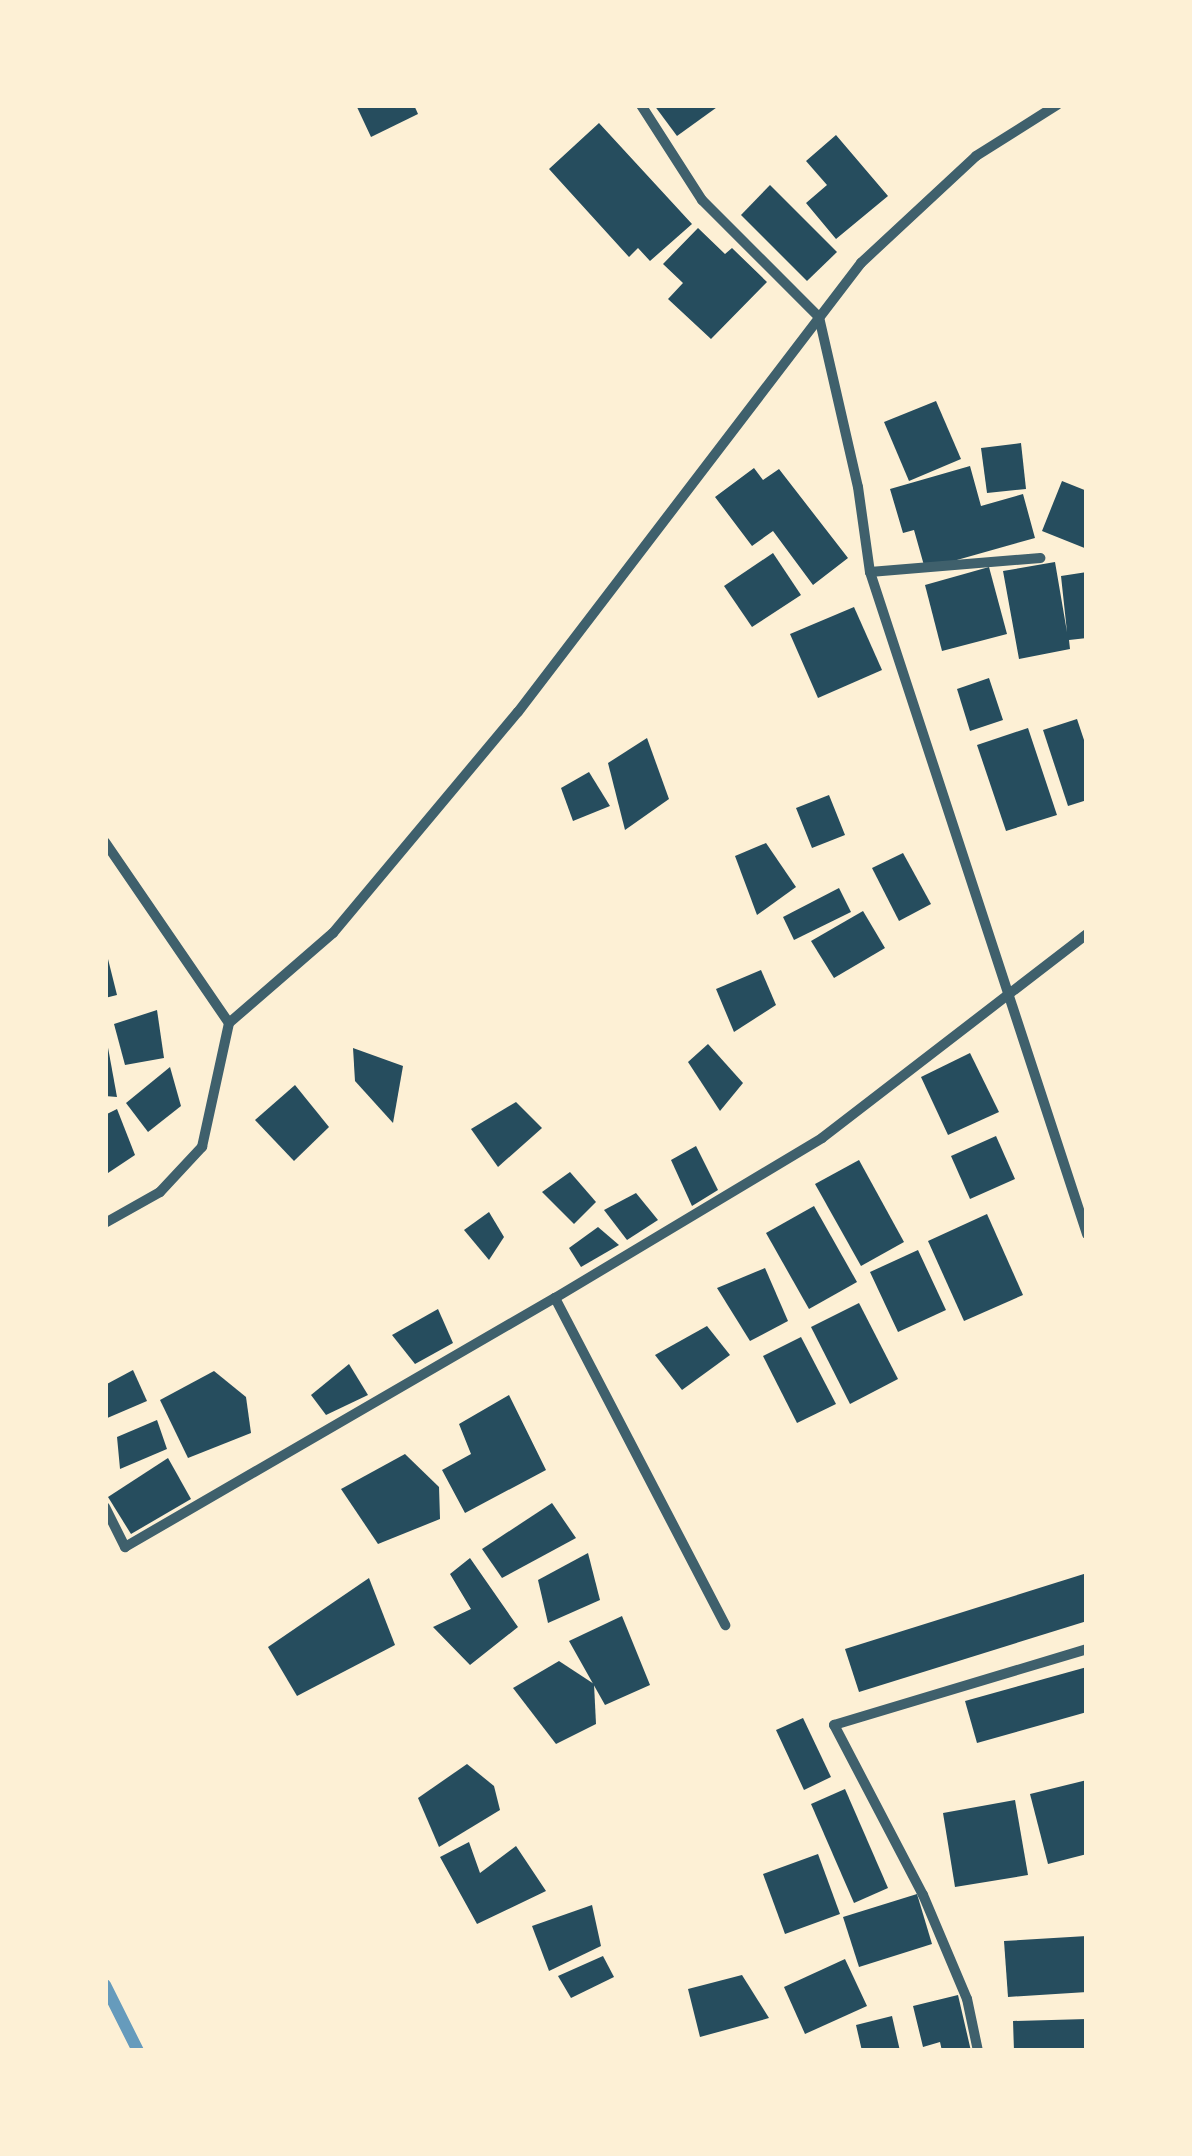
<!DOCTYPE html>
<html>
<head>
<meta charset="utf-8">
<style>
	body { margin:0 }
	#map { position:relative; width:1192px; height:2156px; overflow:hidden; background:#fdf0d5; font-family:Karla,sans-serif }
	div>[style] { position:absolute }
	.stream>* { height:12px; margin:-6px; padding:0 6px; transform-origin:6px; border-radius:6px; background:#669bbc }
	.building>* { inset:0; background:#264d5e }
	.minor>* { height:10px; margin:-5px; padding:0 5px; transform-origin:5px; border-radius:5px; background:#3f606c }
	span { translate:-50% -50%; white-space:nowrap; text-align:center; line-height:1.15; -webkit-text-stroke:10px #fdf0d5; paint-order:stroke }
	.frame { position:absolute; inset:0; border:108px solid #fdf0d5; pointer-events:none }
</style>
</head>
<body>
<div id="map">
	<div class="stream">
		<i style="left:105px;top:1985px;width:74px;rotate:63.4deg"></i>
	</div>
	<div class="building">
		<i style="clip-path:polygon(356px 105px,414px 105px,418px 114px,371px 137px)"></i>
		<i style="clip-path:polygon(654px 105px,720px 105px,677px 136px)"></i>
		<i style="clip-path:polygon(599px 123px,692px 224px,650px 261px,638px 248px,629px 257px,549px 169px)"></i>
		<i style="clip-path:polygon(836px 135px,888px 196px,836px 239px,806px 203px,827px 185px,806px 161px)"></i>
		<i style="clip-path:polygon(770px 185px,837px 252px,807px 281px,741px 215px)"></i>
		<i style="clip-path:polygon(698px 228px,725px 254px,732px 248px,767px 282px,711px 339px,668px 299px,683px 283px,663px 264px)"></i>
		<i style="clip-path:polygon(936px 401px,961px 459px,909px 481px,884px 422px)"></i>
		<i style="clip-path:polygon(1021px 443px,1026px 489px,987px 493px,981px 448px)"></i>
		<i style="clip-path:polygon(970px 466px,981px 506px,1023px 494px,1035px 538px,925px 569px,914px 530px,903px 533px,890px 489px)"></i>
		<i style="clip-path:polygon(754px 468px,763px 480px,779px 469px,848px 558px,813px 585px,773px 531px,752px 546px,715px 497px)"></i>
		<i style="clip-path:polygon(1062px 481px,1087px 491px,1087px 549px,1042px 531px)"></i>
		<i style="clip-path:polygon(773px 553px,801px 595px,752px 627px,724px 586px)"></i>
		<i style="clip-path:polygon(1055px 562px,1067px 632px,1061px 576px,1087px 572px,1087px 638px,1069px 640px,1070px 649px,1019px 659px,1003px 571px)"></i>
		<i style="clip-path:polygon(989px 567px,1007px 634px,942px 651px,925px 585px)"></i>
		<i style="clip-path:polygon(854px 607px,882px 670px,818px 698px,790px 634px)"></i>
		<i style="clip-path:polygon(989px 678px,1003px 720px,970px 731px,957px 689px)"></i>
		<i style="clip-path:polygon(1077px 719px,1087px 749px,1087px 800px,1068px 806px,1043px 730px)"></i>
		<i style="clip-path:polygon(1028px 728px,1057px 815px,1006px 831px,977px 745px)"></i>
		<i style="clip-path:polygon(647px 738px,669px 799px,625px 830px,608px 763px)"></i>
		<i style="clip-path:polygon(589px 772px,610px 806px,573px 821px,561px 788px)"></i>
		<i style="clip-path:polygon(829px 795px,845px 835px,812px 848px,796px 808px)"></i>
		<i style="clip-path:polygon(766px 843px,796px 887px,757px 915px,735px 856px)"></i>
		<i style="clip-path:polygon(903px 853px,931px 904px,899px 921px,872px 868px)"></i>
		<i style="clip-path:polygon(839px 888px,851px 912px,794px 940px,783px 917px)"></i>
		<i style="clip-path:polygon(863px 911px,885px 948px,834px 978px,811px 941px)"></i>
		<i style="clip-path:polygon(106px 951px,117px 995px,105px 998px,105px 952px)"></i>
		<i style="clip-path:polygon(761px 970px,776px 1005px,734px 1032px,716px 989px)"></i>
		<i style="clip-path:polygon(157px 1010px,164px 1058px,125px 1065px,114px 1024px)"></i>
		<i style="clip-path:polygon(107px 1042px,117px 1097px,105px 1096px)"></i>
		<i style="clip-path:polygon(708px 1044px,743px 1083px,720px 1111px,688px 1062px)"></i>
		<i style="clip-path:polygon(353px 1048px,403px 1066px,393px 1123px,355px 1081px)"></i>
		<i style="clip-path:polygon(970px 1053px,999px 1112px,948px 1135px,921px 1077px)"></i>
		<i style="clip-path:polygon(170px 1067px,181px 1106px,148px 1132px,126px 1103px)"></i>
		<i style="clip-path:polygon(295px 1085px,329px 1127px,294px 1161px,255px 1120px)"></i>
		<i style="clip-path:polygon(516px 1102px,542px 1128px,498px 1167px,471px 1129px)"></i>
		<i style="clip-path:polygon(117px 1109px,135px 1155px,105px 1175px,105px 1115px)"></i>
		<i style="clip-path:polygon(996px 1136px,1015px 1179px,970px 1199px,951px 1156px)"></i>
		<i style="clip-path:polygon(696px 1146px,718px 1190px,692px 1206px,671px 1160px)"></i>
		<i style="clip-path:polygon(859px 1160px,904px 1242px,861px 1266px,815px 1184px)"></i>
		<i style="clip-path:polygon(570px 1172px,596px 1202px,574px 1224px,542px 1192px)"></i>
		<i style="clip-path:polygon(636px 1193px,658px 1220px,627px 1240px,604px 1210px)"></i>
		<i style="clip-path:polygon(814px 1206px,857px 1282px,809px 1309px,766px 1233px)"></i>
		<i style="clip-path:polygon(489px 1212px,504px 1237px,489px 1260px,464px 1230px)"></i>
		<i style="clip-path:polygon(987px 1214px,1023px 1295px,964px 1321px,928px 1241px)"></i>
		<i style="clip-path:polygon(598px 1227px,619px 1245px,581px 1267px,569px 1248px)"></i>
		<i style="clip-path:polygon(918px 1250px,946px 1310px,898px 1332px,870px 1272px)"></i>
		<i style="clip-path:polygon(765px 1268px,788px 1321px,750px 1341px,717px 1288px)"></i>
		<i style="clip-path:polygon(859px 1303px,898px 1379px,850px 1404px,811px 1327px)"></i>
		<i style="clip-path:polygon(438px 1309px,453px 1343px,415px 1364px,392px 1335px)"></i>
		<i style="clip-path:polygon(707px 1326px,730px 1355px,682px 1390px,655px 1355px)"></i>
		<i style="clip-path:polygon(801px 1337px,836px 1404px,797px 1423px,763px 1356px)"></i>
		<i style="clip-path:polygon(349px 1364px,368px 1395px,326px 1415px,311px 1395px)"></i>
		<i style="clip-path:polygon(133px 1370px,147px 1401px,105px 1419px,105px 1385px)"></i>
		<i style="clip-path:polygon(214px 1371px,246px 1397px,251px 1433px,188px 1458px,160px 1400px)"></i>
		<i style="clip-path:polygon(509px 1395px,546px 1470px,465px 1513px,442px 1470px,471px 1454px,459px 1424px)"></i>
		<i style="clip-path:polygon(157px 1420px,167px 1449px,120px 1469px,117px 1437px)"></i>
		<i style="clip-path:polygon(405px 1454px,439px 1487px,440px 1519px,378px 1544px,341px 1489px)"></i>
		<i style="clip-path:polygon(168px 1458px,191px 1499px,131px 1534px,108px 1497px)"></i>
		<i style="clip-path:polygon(552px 1503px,576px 1538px,502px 1578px,482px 1549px)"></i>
		<i style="clip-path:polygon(588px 1553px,600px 1600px,548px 1623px,538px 1580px)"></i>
		<i style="clip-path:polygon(470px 1558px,518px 1627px,470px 1665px,433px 1627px,471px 1609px,450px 1574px)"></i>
		<i style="clip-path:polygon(1087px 1573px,1087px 1621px,859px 1692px,845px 1649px)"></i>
		<i style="clip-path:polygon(369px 1578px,395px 1645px,297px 1696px,268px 1647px)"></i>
		<i style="clip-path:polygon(622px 1616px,650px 1685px,605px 1705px,569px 1641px)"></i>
		<i style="clip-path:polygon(559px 1661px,594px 1684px,596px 1724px,556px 1744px,513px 1688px)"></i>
		<i style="clip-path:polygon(1087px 1667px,1087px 1712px,977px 1743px,965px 1701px)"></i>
		<i style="clip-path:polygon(803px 1718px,831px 1777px,804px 1790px,776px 1730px)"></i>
		<i style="clip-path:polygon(467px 1764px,494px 1786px,500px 1810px,439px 1847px,418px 1798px)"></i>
		<i style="clip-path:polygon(1087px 1780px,1087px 1854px,1048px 1864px,1030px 1794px)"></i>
		<i style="clip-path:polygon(845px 1789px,888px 1888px,854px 1903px,811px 1804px)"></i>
		<i style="clip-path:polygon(1015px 1800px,1028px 1875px,955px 1887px,943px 1813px)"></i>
		<i style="clip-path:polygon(469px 1842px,480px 1873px,516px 1846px,546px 1891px,477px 1924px,440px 1857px)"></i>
		<i style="clip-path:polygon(818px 1854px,840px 1914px,785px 1934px,763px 1874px)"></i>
		<i style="clip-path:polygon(917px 1894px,932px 1944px,859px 1967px,843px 1917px)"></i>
		<i style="clip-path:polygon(592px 1905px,601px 1946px,549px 1971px,532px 1926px)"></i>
		<i style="clip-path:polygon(1087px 1936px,1087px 1992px,1008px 1997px,1004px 1941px)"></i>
		<i style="clip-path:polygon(603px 1956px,614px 1977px,571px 1998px,558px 1976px)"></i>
		<i style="clip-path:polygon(845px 1959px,867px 2006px,805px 2034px,784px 1987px)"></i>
		<i style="clip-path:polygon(742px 1975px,769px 2018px,700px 2037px,688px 1989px)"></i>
		<i style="clip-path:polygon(958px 1995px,971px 2051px,942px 2051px,940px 2042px,923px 2047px,913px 2006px)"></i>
		<i style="clip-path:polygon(892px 2016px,900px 2051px,862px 2051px,856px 2025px)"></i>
		<i style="clip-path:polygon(1087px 2019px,1087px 2051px,1014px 2051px,1013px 2021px)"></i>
	</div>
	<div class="minor">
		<i style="left:641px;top:105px;width:113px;rotate:57.3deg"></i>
		<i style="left:702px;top:200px;width:165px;rotate:45deg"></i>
		<i style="left:819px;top:317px;width:174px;rotate:77.1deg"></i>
		<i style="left:858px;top:487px;width:86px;rotate:82deg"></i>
		<i style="left:870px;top:572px;width:171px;rotate:-4.7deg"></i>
		<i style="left:870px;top:572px;width:697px;rotate:71.85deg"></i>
		<i style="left:105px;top:842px;width:219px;rotate:55.6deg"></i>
		<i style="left:105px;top:1223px;width:63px;rotate:-29.4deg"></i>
		<i style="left:160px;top:1192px;width:62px;rotate:-47deg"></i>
		<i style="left:202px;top:1147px;width:127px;rotate:-77.7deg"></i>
		<i style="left:229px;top:1023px;width:138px;rotate:-40.9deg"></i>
		<i style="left:333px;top:933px;width:288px;rotate:-50.1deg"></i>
		<i style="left:518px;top:712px;width:565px;rotate:-52.62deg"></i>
		<i style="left:861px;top:263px;width:157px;rotate:-42.9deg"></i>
		<i style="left:976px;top:156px;width:96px;rotate:-32.2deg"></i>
		<i style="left:555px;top:1298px;width:369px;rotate:62.5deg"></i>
		<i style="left:105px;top:1507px;width:45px;rotate:63.4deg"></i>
		<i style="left:125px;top:1547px;width:497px;rotate:-30.1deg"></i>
		<i style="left:555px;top:1298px;width:311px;rotate:-30.9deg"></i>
		<i style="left:822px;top:1138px;width:334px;rotate:-37.6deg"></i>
		<i style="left:978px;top:2051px;width:53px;rotate:-101.9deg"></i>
		<i style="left:967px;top:1999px;width:113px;rotate:-112.9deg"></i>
		<i style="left:923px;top:1895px;width:192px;rotate:-117.6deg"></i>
		<i style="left:834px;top:1725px;width:264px;rotate:-16.7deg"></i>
	</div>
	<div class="frame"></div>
</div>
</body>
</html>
